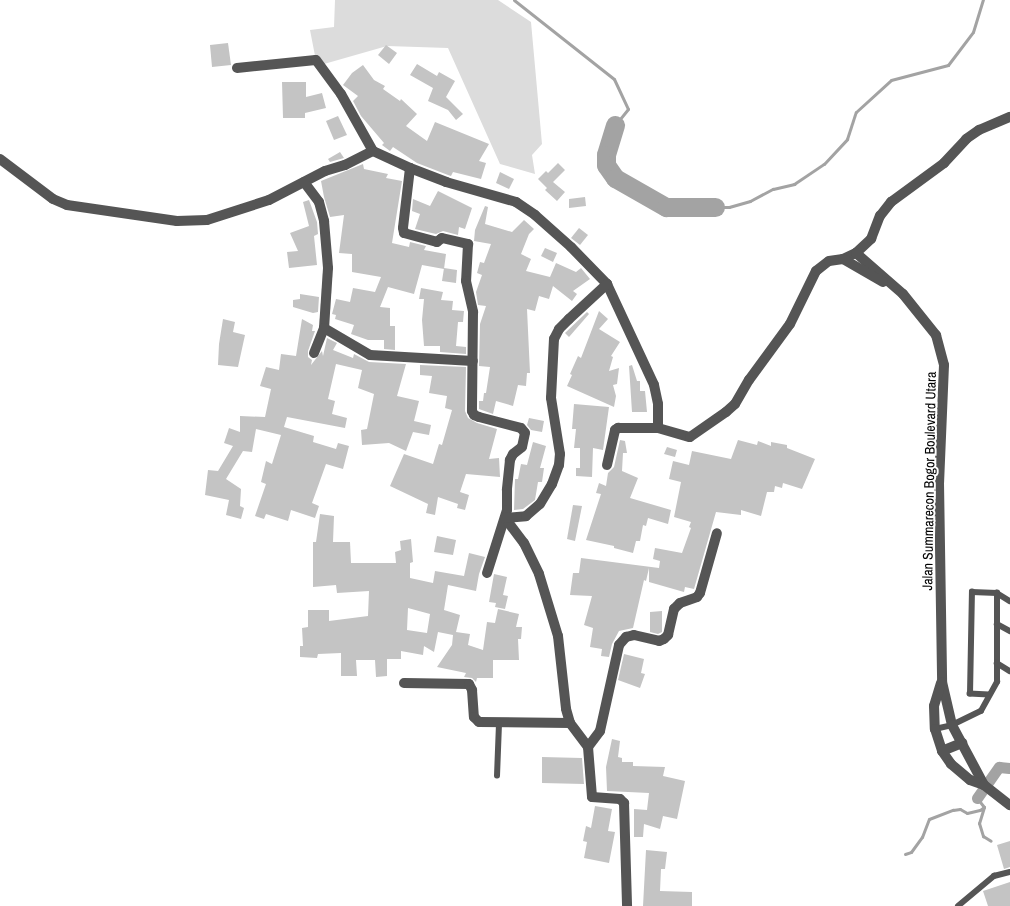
<!DOCTYPE html>
<html>
<head>
<meta charset="utf-8">
<style>
	body { margin:0 }
	#map { position:relative; width:1010px; height:906px; overflow:hidden; background:#fff; font-family:"Archivo Narrow",sans-serif }
	div>[style] { position:absolute }
	.green>* { inset:0; background:#dcdcdc }
	.stream>* { height:3px; margin:-1.5px; padding:0 1.5px; transform-origin:1.5px; border-radius:1.5px; background:#a3a3a3 }
	.canal>* { height:11px; margin:-5.5px; padding:0 5.5px; transform-origin:5.5px; border-radius:5.5px; background:#a3a3a3 }
	.river>* { height:19px; margin:-9.5px; padding:0 9.5px; transform-origin:9.5px; border-radius:9.5px; background:#a3a3a3 }
	.building>* { inset:0; background:#c4c4c4 }
	.service>* { height:5.5px; margin:-2.75px; padding:0 2.75px; transform-origin:2.75px; border-radius:2.75px; background:#555 }
	.minor>* { height:10px; margin:-5px; padding:0 5px; transform-origin:5px; border-radius:5px; background:#555 }
	span { translate:-50% -50%; white-space:nowrap; text-align:center; line-height:1.15; -webkit-text-stroke:4px #fff; paint-order:stroke }
	.street-label { font-size:14px; color:#000 }
</style>
</head>
<body>
<div id="map">
	<div class="green">
		<i style="clip-path:polygon(335px 0,498px 0,531px 22px,542px 144px,532px 155px,535px 174px,500px 164px,448px 48px,387px 46px,317px 66px,310px 30px,334px 27px)"></i>
	</div>
	<div class="stream">
		<i style="left:514px;top:0;width:127px;rotate:38.3deg"></i>
		<i style="left:614px;top:79px;width:33px;rotate:65deg"></i>
		<i style="left:628px;top:109px;width:21px;rotate:129deg"></i>
		<i style="left:715px;top:207px;width:14px"></i>
		<i style="left:729px;top:207px;width:22px;rotate:-16deg"></i>
		<i style="left:750px;top:201px;width:26px;rotate:-28deg"></i>
		<i style="left:773px;top:189px;width:22px;rotate:-13deg"></i>
		<i style="left:794px;top:184px;width:36px;rotate:-34deg"></i>
		<i style="left:824px;top:164px;width:34px;rotate:-47deg"></i>
		<i style="left:847px;top:139px;width:28px;rotate:-72deg"></i>
		<i style="left:856px;top:112px;width:47px;rotate:-42.4deg"></i>
		<i style="left:891px;top:80px;width:59px;rotate:-14.7deg"></i>
		<i style="left:948px;top:65px;width:41px;rotate:-52.9deg"></i>
		<i style="left:973px;top:32px;width:34px;rotate:-73deg"></i>
		<i style="left:1009px;top:768px;width:1px"></i>
		<i style="left:984px;top:807px;width:17px;rotate:107deg"></i>
		<i style="left:979px;top:823px;width:14px;rotate:73deg"></i>
		<i style="left:983px;top:836px;width:9px;rotate:32deg"></i>
		<i style="left:905px;top:854px;width:6px;rotate:-18deg"></i>
		<i style="left:911px;top:852px;width:19px;rotate:-54deg"></i>
		<i style="left:922px;top:837px;width:19px;rotate:-69deg"></i>
		<i style="left:929px;top:819px;width:26px;rotate:-21deg"></i>
		<i style="left:953px;top:810px;width:7px;rotate:-8deg"></i>
		<i style="left:960px;top:809px;width:8px;rotate:30deg"></i>
		<i style="left:967px;top:813px;width:13px;rotate:-13deg"></i>
		<i style="left:980px;top:810px;width:5px;rotate:-37deg"></i>
		<i style="left:984px;top:807px;width:11px;rotate:-128deg"></i>
	</div>
	<div class="canal">
		<i style="left:977px;top:798px;width:38px;rotate:-55deg"></i>
		<i style="left:999px;top:767px;width:10px;rotate:6deg"></i>
	</div>
	<div class="river">
		<i style="left:615px;top:125px;width:31px;rotate:107deg"></i>
		<i style="left:606px;top:155px;width:10px;rotate:90deg"></i>
		<i style="left:606px;top:165px;width:16px;rotate:55deg"></i>
		<i style="left:615px;top:178px;width:59px;rotate:29.6deg"></i>
		<i style="left:666px;top:207px;width:49px"></i>
	</div>
	<div class="building">
		<i style="clip-path:polygon(228px 43px,231px 65px,212px 67px,210px 45px)"></i>
		<i style="clip-path:polygon(386px 45px,397px 53px,389px 64px,378px 55px)"></i>
		<i style="clip-path:polygon(417px 64px,437px 76px,439px 72px,455px 81px,446px 97px,463px 114px,456px 120px,448px 110px,428px 101px,433px 88px,410px 75px)"></i>
		<i style="clip-path:polygon(363px 65px,374px 80px,385px 86px,383px 89px,400px 101px,401px 99px,417px 114px,406px 126px,427px 141px,435px 122px,489px 144px,479px 161px,486px 163px,481px 179px,453px 172px,451px 176px,448px 175px,417px 163px,393px 147px,390px 151px,382px 145px,384px 143px,361px 116px,353px 101px,358px 96px,343px 85px,352px 73px)"></i>
		<i style="clip-path:polygon(282px 82px,306px 82px,306px 97px,322px 93px,326px 108px,305px 113px,305px 118px,283px 118px)"></i>
		<i style="clip-path:polygon(338px 116px,347px 135px,334px 140px,326px 121px)"></i>
		<i style="clip-path:polygon(340px 152px,344px 158px,330px 162px,328px 159px)"></i>
		<i style="clip-path:polygon(558px 163px,565px 170px,553px 182px,565px 192px,557px 201px,545px 190px,547px 188px,538px 179px,546px 171px,548px 173px)"></i>
		<i style="clip-path:polygon(363px 164px,364px 169px,388px 174px,386px 178px,402px 181px,392px 243px,409px 247px,410px 242px,426px 246px,424px 250px,446px 254px,444px 269px,422px 265px,414px 294px,388px 287px,380px 307px,390px 308px,390px 326px,395px 326px,395px 350px,384px 349px,384px 340px,368px 340px,351px 334px,354px 325px,335px 319px,336px 315px,332px 314px,336px 299px,350px 302px,353px 288px,375px 292px,381px 277px,352px 272px,352px 254px,339px 253px,344px 215px,330px 217px,324px 197px,321px 181px)"></i>
		<i style="clip-path:polygon(500px 172px,514px 179px,509px 189px,496px 183px)"></i>
		<i style="clip-path:polygon(438px 191px,472px 208px,465px 229px,459px 227px,458px 235px,443px 231px,436px 234px,415px 229px,420px 214px,412px 211px,413px 199px,430px 206px)"></i>
		<i style="clip-path:polygon(585px 197px,586px 206px,569px 208px,569px 199px)"></i>
		<i style="clip-path:polygon(309px 200px,317px 222px,318px 234px,314px 236px,317px 265px,289px 268px,287px 252px,298px 251px,290px 233px,309px 226px,303px 202px)"></i>
		<i style="clip-path:polygon(485px 206px,488px 207px,485px 224px,512px 232px,524px 220px,534px 229px,529px 234px,521px 254px,531px 259px,526px 271px,550px 277px,556px 263px,576px 272px,581px 268px,590px 279px,573px 291px,577px 294px,572px 301px,553px 286px,549px 299px,539px 296px,535px 311px,527px 309px,530px 373px,527px 373px,526px 386px,518px 385px,513px 406px,496px 401px,493px 414px,479px 409px,479px 401px,483px 401px,484px 393px,486px 393px,490px 367px,479px 366px,480px 324px,486px 306px,478px 305px,476px 292px,482px 275px,477px 273px,480px 262px,484px 263px,491px 244px,474px 241px,475px 230px)"></i>
		<i style="clip-path:polygon(579px 228px,588px 235px,580px 245px,571px 238px)"></i>
		<i style="clip-path:polygon(545px 248px,557px 253px,553px 262px,541px 256px)"></i>
		<i style="clip-path:polygon(444px 268px,457px 270px,456px 283px,442px 281px)"></i>
		<i style="clip-path:polygon(421px 288px,443px 292px,441px 300px,453px 301px,452px 310px,464px 311px,463px 322px,458px 322px,456px 346px,466px 347px,466px 354px,440px 352px,440px 346px,424px 346px,422px 320px,424px 299px,419px 299px)"></i>
		<i style="clip-path:polygon(300px 294px,319px 297px,318px 312px,313px 313px,293px 307px,293px 300px,300px 299px)"></i>
		<i style="clip-path:polygon(599px 311px,608px 319px,599px 329px,620px 342px,611px 356px,613px 357px,609px 371px,619px 368px,617px 384px,613px 385px,616px 396px,614px 407px,567px 386px,572px 375px,570px 374px,578px 356px,581px 358px)"></i>
		<i style="clip-path:polygon(587px 312px,589px 314px,569px 337px,565px 333px)"></i>
		<i style="clip-path:polygon(223px 319px,235px 322px,233px 332px,245px 335px,238px 367px,218px 365px,219px 344px)"></i>
		<i style="clip-path:polygon(302px 319px,313px 325px,312px 331px,315px 331px,308px 351px,308px 357px,312px 360px,311px 365px,322px 351px,323px 356px,327px 338px,337px 343px,333px 350px,353px 358px,354px 354px,369px 362px,406px 364px,397px 396px,419px 401px,414px 421px,431px 425px,429px 435px,413px 432px,406px 451px,389px 443px,362px 445px,361px 430px,367px 429px,374px 394px,358px 388px,362px 370px,336px 364px,328px 399px,335px 401px,332px 414px,347px 418px,345px 428px,287px 417px,284px 427px,314px 436px,313px 442px,336px 449px,338px 443px,349px 446px,343px 469px,326px 464px,312px 503px,319px 506px,315px 518px,291px 510px,288px 521px,266px 514px,264px 519px,255px 516px,266px 484px,261px 482px,266px 461px,272px 464px,281px 435px,256px 429px,252px 452px,243px 451px,226px 479px,241px 489px,240px 506px,244px 508px,241px 519px,226px 515px,229px 500px,205px 495px,208px 470px,218px 471px,233px 446px,224px 443px,229px 428px,240px 432px,240px 416px,265px 417px,271px 389px,260px 386px,266px 367px,279px 370px,281px 354px,296px 356px)"></i>
		<i style="clip-path:polygon(420px 365px,466px 367px,465px 411px,468px 418px,477px 423px,497px 429px,489px 459px,499px 458px,500px 477px,466px 474px,460px 492px,469px 495px,465px 510px,457px 508px,458px 504px,438px 497px,435px 515px,426px 513px,428px 504px,390px 486px,404px 454px,433px 464px,439px 444px,442px 445px,452px 410px,445px 408px,447px 396px,429px 393px,432px 376px,420px 375px)"></i>
		<i style="clip-path:polygon(632px 365px,637px 381px,640px 381px,640px 391px,645px 391px,647px 412px,632px 412px,629px 366px)"></i>
		<i style="clip-path:polygon(574px 404px,609px 407px,603px 450px,593px 448px,592px 477px,576px 476px,576px 468px,580px 468px,580px 448px,574px 448px,576px 429px,572px 429px)"></i>
		<i style="clip-path:polygon(529px 418px,544px 421px,542px 432px,531px 430px,527px 425px)"></i>
		<i style="clip-path:polygon(620px 440px,625px 441px,627px 453px,623px 453px,622px 471px,638px 478px,630px 498px,671px 510px,668px 524px,648px 518px,646px 526px,643px 525px,640px 541px,636px 541px,633px 553px,614px 548px,614px 546px,586px 540px,601px 494px,596px 493px,599px 483px,606px 486px,608px 473px,614px 467px)"></i>
		<i style="clip-path:polygon(738px 440px,757px 445px,758px 441px,771px 446px,771px 442px,787px 445px,787px 448px,815px 459px,802px 489px,783px 483px,782px 488px,775px 486px,774px 492px,767px 492px,761px 516px,741px 510px,741px 515px,716px 512px,694px 589px,685px 587px,684px 592px,649px 582px,649px 568px,646px 581px,644px 580px,633px 628px,619px 631px,612px 644px,609px 657px,601px 656px,602px 649px,590px 647px,593px 628px,584px 625px,592px 596px,570px 595px,573px 573px,579px 573px,581px 558px,659px 568px,660px 561px,653px 559px,655px 548px,682px 553px,691px 528px,689px 527px,691px 522px,674px 517px,681px 482px,669px 479px,673px 461px,689px 465px,692px 451px,731px 459px)"></i>
		<i style="clip-path:polygon(533px 442px,546px 446px,540px 468px,544px 468px,542px 482px,538px 482px,535px 500px,523px 509px,514px 510px,515px 479px,518px 479px,521px 464px,527px 465px)"></i>
		<i style="clip-path:polygon(667px 447px,677px 450px,675px 457px,664px 454px)"></i>
		<i style="clip-path:polygon(573px 505px,582px 506px,575px 541px,567px 539px)"></i>
		<i style="clip-path:polygon(evenodd,320px 514px,334px 516px,333px 542px,350px 542px,351px 563px,396px 563px,395px 552px,401px 550px,400px 541px,411px 539px,413px 562px,410px 563px,410px 578px,433px 583px,435px 571px,464px 576px,469px 553px,485px 557px,479px 574px,476px 591px,448px 585px,444px 610px,460px 615px,456px 632px,470px 634px,468px 645px,483px 650px,487px 622px,495px 623px,498px 609px,519px 614px,516px 627px,522px 627px,521px 639px,518px 639px,519px 660px,493px 660px,493px 678px,477px 678px,476px 682px,472px 678px,464px 677px,466px 673px,437px 667px,452px 645px,453px 635px,438px 632px,434px 652px,424px 646px,423px 655px,401px 651px,401px 659px,387px 659px,387px 676px,376px 677px,375px 660px,356px 660px,357px 676px,341px 676px,341px 653px,318px 654px,317px 658px,300px 657px,300px 646px,303px 646px,302px 628px,308px 627px,308px 610px,329px 610px,329px 621px,368px 616px,369px 591px,337px 593px,336px 585px,313px 587px,313px 542px,316px 542px,320px 514px,408px 608px,430px 614px,427px 633px,407px 630px,408px 608px)"></i>
		<i style="clip-path:polygon(437px 536px,456px 540px,453px 555px,434px 552px)"></i>
		<i style="clip-path:polygon(494px 574px,507px 577px,503px 595px,508px 596px,505px 609px,495px 607px,496px 603px,489px 602px)"></i>
		<i style="clip-path:polygon(662px 611px,662px 632px,658px 634px,650px 632px,650px 612px)"></i>
		<i style="clip-path:polygon(624px 654px,644px 659px,641px 673px,645px 674px,640px 688px,618px 680px)"></i>
		<i style="clip-path:polygon(612px 739px,620px 741px,618px 757px,622px 758px,622px 762px,633px 762px,633px 766px,665px 767px,663px 776px,685px 781px,677px 819px,663px 816px,660px 829px,644px 824px,643px 837px,634px 837px,634px 809px,647px 810px,649px 793px,607px 791px,606px 767px)"></i>
		<i style="clip-path:polygon(542px 757px,582px 758px,584px 784px,542px 783px)"></i>
		<i style="clip-path:polygon(595px 806px,612px 809px,608px 831px,615px 832px,609px 863px,584px 858px,587px 842px,583px 841px,586px 826px,591px 828px)"></i>
		<i style="clip-path:polygon(1010px 841px,1010px 867px,1004px 869px,997px 845px)"></i>
		<i style="clip-path:polygon(646px 850px,667px 852px,665px 869px,661px 869px,660px 891px,692px 892px,692px 906px,643px 906px)"></i>
		<i style="clip-path:polygon(1010px 882px,1010px 906px,988px 906px,983px 891px)"></i>
	</div>
	<div class="service">
		<i style="left:997px;top:624px;width:15px;rotate:28deg"></i>
		<i style="left:997px;top:663px;width:70px;rotate:-90deg"></i>
		<i style="left:997px;top:593px;width:15px;rotate:32deg"></i>
		<i style="left:989px;top:695px;width:19px;rotate:-177deg"></i>
		<i style="left:970px;top:694px;width:102px;rotate:-88.9deg"></i>
		<i style="left:972px;top:592px;width:25px;rotate:2deg"></i>
		<i style="left:935px;top:729px;width:17px;rotate:-13deg"></i>
		<i style="left:952px;top:725px;width:32px;rotate:-26deg"></i>
		<i style="left:981px;top:711px;width:33px;rotate:-61deg"></i>
		<i style="left:997px;top:682px;width:19px;rotate:-90deg"></i>
		<i style="left:997px;top:663px;width:15px;rotate:32deg"></i>
		<i style="left:497px;top:776px;width:52px;rotate:-87.8deg"></i>
		<i style="left:958px;top:906px;width:47px;rotate:-39.8deg"></i>
		<i style="left:994px;top:876px;width:16px;rotate:-14deg"></i>
	</div>
	<div class="minor">
		<i style="left:237px;top:68px;width:79px;rotate:-5.8deg"></i>
		<i style="left:316px;top:60px;width:42px;rotate:53.7deg"></i>
		<i style="left:341px;top:94px;width:65px;rotate:60.7deg"></i>
		<i style="left:0;top:159px;width:66px;rotate:37deg"></i>
		<i style="left:53px;top:199px;width:15px;rotate:23deg"></i>
		<i style="left:67px;top:205px;width:111px;rotate:8.3deg"></i>
		<i style="left:177px;top:221px;width:30px;rotate:-2deg"></i>
		<i style="left:207px;top:220px;width:65px;rotate:-17.9deg"></i>
		<i style="left:269px;top:200px;width:63px;rotate:-27.4deg"></i>
		<i style="left:325px;top:171px;width:21px;rotate:-17deg"></i>
		<i style="left:345px;top:165px;width:31px;rotate:-27deg"></i>
		<i style="left:373px;top:151px;width:41px;rotate:24.7deg"></i>
		<i style="left:410px;top:168px;width:39px;rotate:21deg"></i>
		<i style="left:446px;top:182px;width:73px;rotate:15.9deg"></i>
		<i style="left:516px;top:202px;width:23px;rotate:34deg"></i>
		<i style="left:535px;top:215px;width:48px;rotate:41.6deg"></i>
		<i style="left:571px;top:247px;width:52px;rotate:45.8deg"></i>
		<i style="left:607px;top:284px;width:111px;rotate:65deg"></i>
		<i style="left:654px;top:385px;width:19px;rotate:78deg"></i>
		<i style="left:658px;top:404px;width:24px;rotate:90deg"></i>
		<i style="left:658px;top:428px;width:33px;rotate:16deg"></i>
		<i style="left:690px;top:437px;width:44px;rotate:-34.8deg"></i>
		<i style="left:726px;top:412px;width:12px;rotate:-42deg"></i>
		<i style="left:735px;top:404px;width:28px;rotate:-60deg"></i>
		<i style="left:749px;top:380px;width:69px;rotate:-53.8deg"></i>
		<i style="left:790px;top:324px;width:59px;rotate:-63.9deg"></i>
		<i style="left:816px;top:271px;width:16px;rotate:-38deg"></i>
		<i style="left:829px;top:261px;width:14px;rotate:-8deg"></i>
		<i style="left:843px;top:259px;width:14px;rotate:-25deg"></i>
		<i style="left:856px;top:253px;width:21px;rotate:-43deg"></i>
		<i style="left:871px;top:239px;width:25px;rotate:-69deg"></i>
		<i style="left:880px;top:216px;width:18px;rotate:-52deg"></i>
		<i style="left:891px;top:202px;width:66px;rotate:-36.3deg"></i>
		<i style="left:944px;top:163px;width:33px;rotate:-47deg"></i>
		<i style="left:966px;top:139px;width:16px;rotate:-35deg"></i>
		<i style="left:979px;top:130px;width:34px;rotate:-23deg"></i>
		<i style="left:410px;top:168px;width:60px;rotate:96.7deg"></i>
		<i style="left:403px;top:228px;width:5px;rotate:79deg"></i>
		<i style="left:404px;top:233px;width:34px;rotate:15deg"></i>
		<i style="left:437px;top:242px;width:6px;rotate:-39deg"></i>
		<i style="left:442px;top:238px;width:27px;rotate:13deg"></i>
		<i style="left:468px;top:244px;width:37px;rotate:93deg"></i>
		<i style="left:466px;top:281px;width:32px;rotate:77deg"></i>
		<i style="left:473px;top:312px;width:99px;rotate:90.6deg"></i>
		<i style="left:472px;top:411px;width:4px;rotate:63deg"></i>
		<i style="left:474px;top:415px;width:5px;rotate:22deg"></i>
		<i style="left:479px;top:417px;width:43px;rotate:14.7deg"></i>
		<i style="left:521px;top:428px;width:6px;rotate:51deg"></i>
		<i style="left:525px;top:433px;width:14px;rotate:102deg"></i>
		<i style="left:522px;top:447px;width:11px;rotate:142deg"></i>
		<i style="left:513px;top:454px;width:7px;rotate:117deg"></i>
		<i style="left:510px;top:460px;width:30px;rotate:96deg"></i>
		<i style="left:507px;top:490px;width:20px;rotate:90deg"></i>
		<i style="left:507px;top:510px;width:66px;rotate:107.6deg"></i>
		<i style="left:304px;top:182px;width:25px;rotate:53deg"></i>
		<i style="left:319px;top:202px;width:20px;rotate:75deg"></i>
		<i style="left:324px;top:221px;width:47px;rotate:85.1deg"></i>
		<i style="left:328px;top:268px;width:60px;rotate:93.8deg"></i>
		<i style="left:324px;top:328px;width:53px;rotate:30.4deg"></i>
		<i style="left:370px;top:355px;width:103px;rotate:3.3deg"></i>
		<i style="left:856px;top:253px;width:62px;rotate:41.1deg"></i>
		<i style="left:903px;top:294px;width:53px;rotate:51.2deg"></i>
		<i style="left:936px;top:335px;width:31px;rotate:75deg"></i>
		<i style="left:944px;top:365px;width:118px;rotate:92.4deg"></i>
		<i style="left:939px;top:483px;width:199px;rotate:89.1deg"></i>
		<i style="left:942px;top:682px;width:44px;rotate:76.9deg"></i>
		<i style="left:952px;top:725px;width:68px;rotate:61.9deg"></i>
		<i style="left:843px;top:259px;width:46px;rotate:29.9deg"></i>
		<i style="left:314px;top:353px;width:27px;rotate:-68deg"></i>
		<i style="left:607px;top:465px;width:36px;rotate:-77deg"></i>
		<i style="left:615px;top:430px;width:4px;rotate:-34deg"></i>
		<i style="left:618px;top:428px;width:40px"></i>
		<i style="left:505px;top:518px;width:31px;rotate:53deg"></i>
		<i style="left:524px;top:543px;width:34px;rotate:64deg"></i>
		<i style="left:539px;top:574px;width:65px;rotate:73deg"></i>
		<i style="left:558px;top:636px;width:73px;rotate:83.7deg"></i>
		<i style="left:566px;top:709px;width:15px;rotate:74deg"></i>
		<i style="left:570px;top:723px;width:30px;rotate:53deg"></i>
		<i style="left:588px;top:747px;width:50px;rotate:85.4deg"></i>
		<i style="left:592px;top:797px;width:28px;rotate:4deg"></i>
		<i style="left:620px;top:799px;width:6px;rotate:45deg"></i>
		<i style="left:624px;top:803px;width:103px;rotate:88.3deg"></i>
		<i style="left:505px;top:518px;width:21px;rotate:-5deg"></i>
		<i style="left:526px;top:516px;width:18px;rotate:-41deg"></i>
		<i style="left:540px;top:504px;width:23px;rotate:-59deg"></i>
		<i style="left:552px;top:484px;width:20px;rotate:-70deg"></i>
		<i style="left:559px;top:465px;width:11px;rotate:-85deg"></i>
		<i style="left:560px;top:454px;width:57px;rotate:-99.1deg"></i>
		<i style="left:551px;top:398px;width:59px;rotate:-87.1deg"></i>
		<i style="left:554px;top:339px;width:11px;rotate:-63deg"></i>
		<i style="left:559px;top:329px;width:14px;rotate:-45deg"></i>
		<i style="left:569px;top:319px;width:52px;rotate:-42.6deg"></i>
		<i style="left:404px;top:683px;width:65px;rotate:0.9deg"></i>
		<i style="left:469px;top:684px;width:7px;rotate:63deg"></i>
		<i style="left:472px;top:690px;width:27px;rotate:86deg"></i>
		<i style="left:474px;top:717px;width:7px;rotate:45deg"></i>
		<i style="left:479px;top:722px;width:91px;rotate:0.6deg"></i>
		<i style="left:941px;top:683px;width:24px;rotate:107deg"></i>
		<i style="left:934px;top:706px;width:23px;rotate:88deg"></i>
		<i style="left:935px;top:729px;width:23px;rotate:72deg"></i>
		<i style="left:942px;top:751px;width:16px;rotate:55deg"></i>
		<i style="left:951px;top:764px;width:25px;rotate:40deg"></i>
		<i style="left:970px;top:780px;width:15px;rotate:20deg"></i>
		<i style="left:984px;top:785px;width:33px;rotate:38deg"></i>
		<i style="left:588px;top:747px;width:20px;rotate:-53deg"></i>
		<i style="left:600px;top:731px;width:88px;rotate:-77.5deg"></i>
		<i style="left:619px;top:645px;width:11px;rotate:-49deg"></i>
		<i style="left:626px;top:637px;width:8px;rotate:-14deg"></i>
		<i style="left:634px;top:635px;width:26px;rotate:13deg"></i>
		<i style="left:659px;top:641px;width:5px;rotate:-22deg"></i>
		<i style="left:664px;top:639px;width:6px;rotate:-45deg"></i>
		<i style="left:668px;top:635px;width:27px;rotate:-77deg"></i>
		<i style="left:674px;top:609px;width:8px;rotate:-45deg"></i>
		<i style="left:680px;top:603px;width:18px;rotate:-19deg"></i>
		<i style="left:697px;top:597px;width:5px;rotate:-53deg"></i>
		<i style="left:700px;top:593px;width:62px;rotate:-74.2deg"></i>
		<i style="left:942px;top:751px;width:22px;rotate:-22deg"></i>
	</div>
	<div class="street-label">
		<span style="left:929px;top:481px;rotate:-89deg">Jalan Summarecon Bogor Boulevard Utara</span>
	</div>
</div>
</body>
</html>
